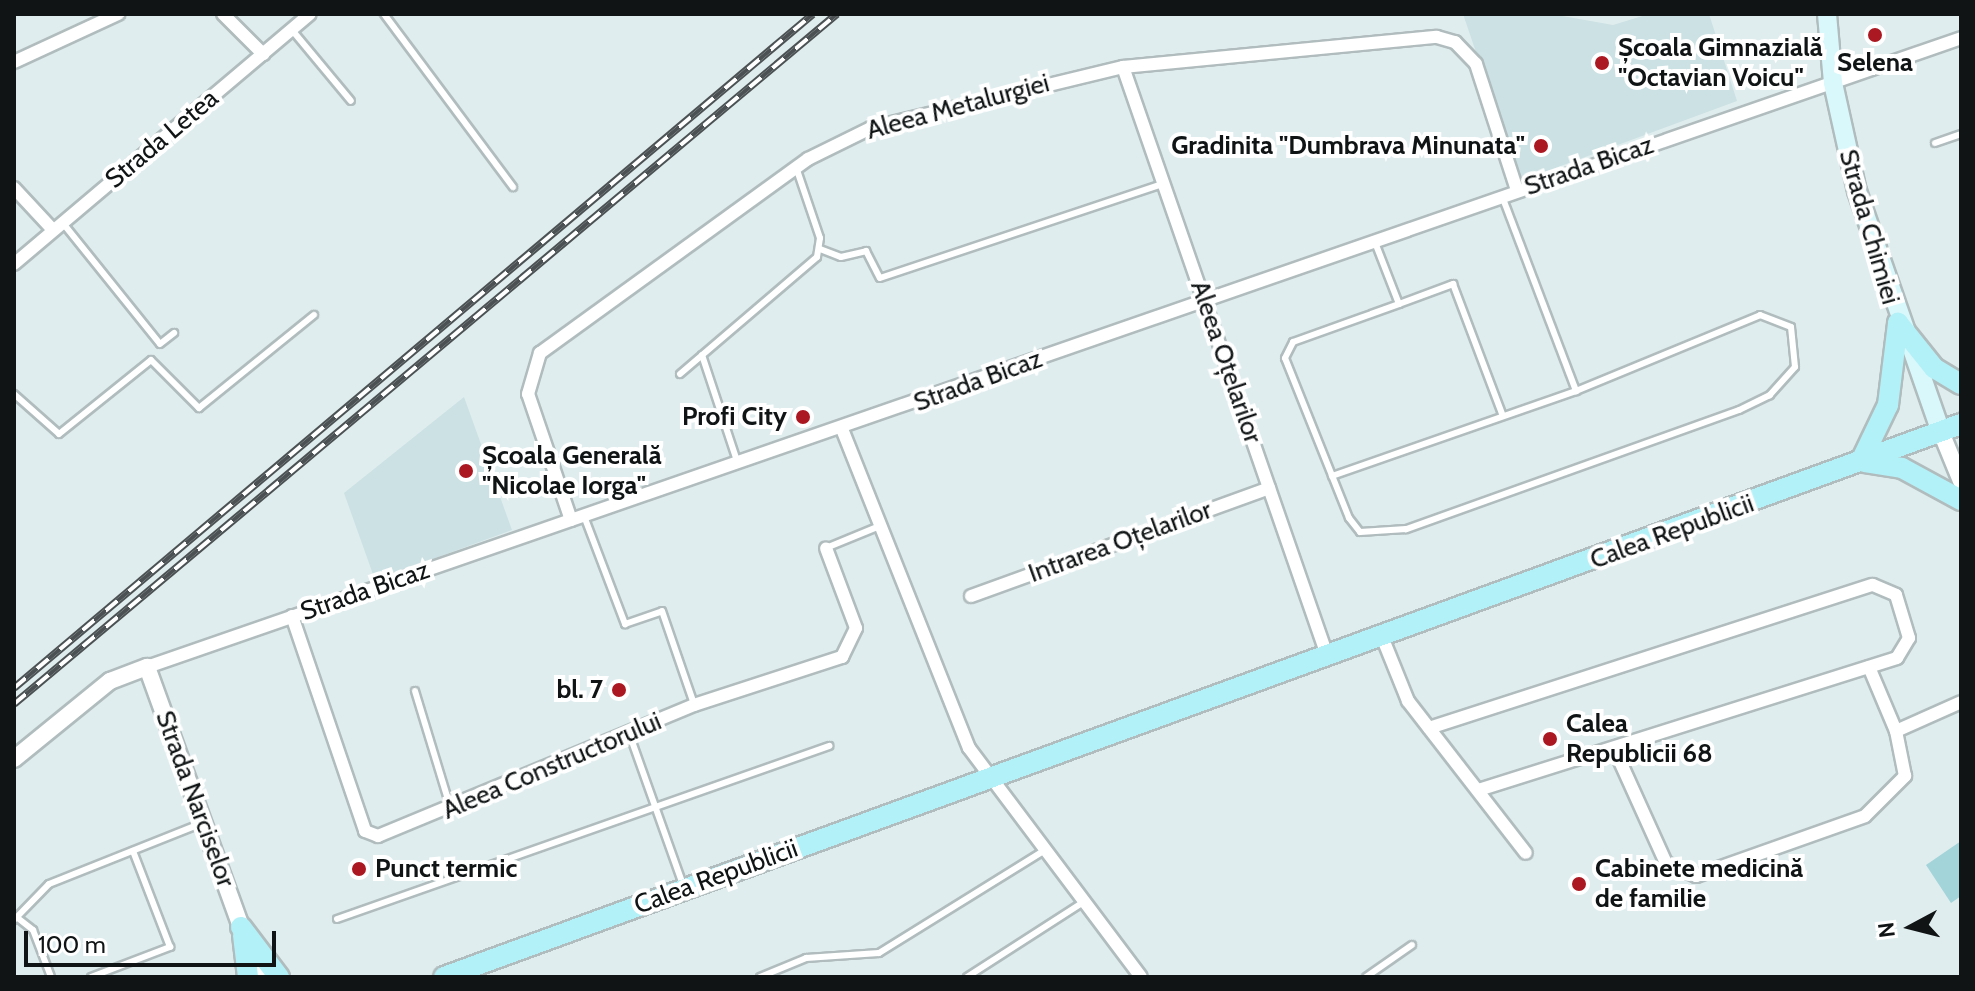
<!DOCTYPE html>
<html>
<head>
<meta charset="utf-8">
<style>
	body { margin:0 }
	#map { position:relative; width:1975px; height:991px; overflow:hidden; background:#e0edee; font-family:Cabin,sans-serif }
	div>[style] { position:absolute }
	.built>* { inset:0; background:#cbe1e3 }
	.green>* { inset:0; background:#a2d4da }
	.roads { filter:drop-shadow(2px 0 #b0bcbd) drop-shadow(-2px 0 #b0bcbd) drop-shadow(0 2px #b0bcbd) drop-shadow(0 -2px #b0bcbd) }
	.service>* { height:6px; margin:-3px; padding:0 3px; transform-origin:3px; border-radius:3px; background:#fff }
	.minor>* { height:12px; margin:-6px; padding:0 6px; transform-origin:6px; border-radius:6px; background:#fff }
	.tertiary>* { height:16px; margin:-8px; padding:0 8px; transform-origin:8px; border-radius:8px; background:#fff }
	.secondary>* { height:18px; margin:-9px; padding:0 9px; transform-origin:9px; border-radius:9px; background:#d9f8fb }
	.primary>* { height:20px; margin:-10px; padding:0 10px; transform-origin:10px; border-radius:10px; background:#b3f1f8 }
	.rail>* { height:8px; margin-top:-4px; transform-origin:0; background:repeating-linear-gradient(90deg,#fff 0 15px,#4c5253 0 30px); box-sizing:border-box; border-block:2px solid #4c5253 }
	.dots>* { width:22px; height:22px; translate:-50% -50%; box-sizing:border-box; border:4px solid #fff; border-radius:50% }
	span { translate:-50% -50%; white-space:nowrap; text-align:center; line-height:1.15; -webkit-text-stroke:8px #fff; paint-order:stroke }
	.poi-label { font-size:26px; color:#101415; font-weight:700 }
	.left { translate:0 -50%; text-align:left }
	.right { translate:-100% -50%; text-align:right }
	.street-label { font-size:26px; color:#101415 }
	.frame { position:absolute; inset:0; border:16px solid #101415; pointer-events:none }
	.north { position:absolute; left:1871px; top:887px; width:80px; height:80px; -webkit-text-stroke:6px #fff; paint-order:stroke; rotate:263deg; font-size:22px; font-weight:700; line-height:32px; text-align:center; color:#101415 }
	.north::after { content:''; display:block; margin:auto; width:28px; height:36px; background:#101415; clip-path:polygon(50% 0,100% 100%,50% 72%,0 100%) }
	.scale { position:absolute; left:24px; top:931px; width:252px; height:36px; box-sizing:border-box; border:4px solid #101415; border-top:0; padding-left:10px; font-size:24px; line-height:28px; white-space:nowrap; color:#101415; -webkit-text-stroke:6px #fff; paint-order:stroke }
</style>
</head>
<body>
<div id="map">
	<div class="built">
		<i style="clip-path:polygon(1463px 14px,1551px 14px,1613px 25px,1649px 14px,1709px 14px,1737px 101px,1520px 181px)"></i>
		<i style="clip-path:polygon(464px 397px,512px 530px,375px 580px,344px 493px)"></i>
	</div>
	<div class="green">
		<i style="clip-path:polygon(1961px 841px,1961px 896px,1951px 903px,1926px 865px)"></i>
	</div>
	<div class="roads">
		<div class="service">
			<i style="left:384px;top:14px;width:216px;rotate:53.3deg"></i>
			<i style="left:292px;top:30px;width:92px;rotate:50.3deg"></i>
			<i style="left:1935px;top:143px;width:28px;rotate:-19deg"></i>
			<i style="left:1502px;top:196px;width:209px;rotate:69.2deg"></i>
			<i style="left:62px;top:222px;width:156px;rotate:51.2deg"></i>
			<i style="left:160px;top:344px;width:18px;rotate:-38deg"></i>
			<i style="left:820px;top:249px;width:22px;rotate:21deg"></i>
			<i style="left:841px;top:257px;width:26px;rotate:-13deg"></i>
			<i style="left:866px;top:251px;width:30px;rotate:63deg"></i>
			<i style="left:880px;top:278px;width:298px;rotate:-18.4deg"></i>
			<i style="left:1399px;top:304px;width:58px;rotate:-20.3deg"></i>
			<i style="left:1453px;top:284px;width:141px;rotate:69.3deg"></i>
			<i style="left:702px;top:355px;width:112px;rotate:71.7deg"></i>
			<i style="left:680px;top:374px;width:180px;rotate:-40.5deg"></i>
			<i style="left:817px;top:257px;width:19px;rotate:-81deg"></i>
			<i style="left:820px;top:238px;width:75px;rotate:-108.7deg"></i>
			<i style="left:14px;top:394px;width:60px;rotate:41.6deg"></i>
			<i style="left:59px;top:434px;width:118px;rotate:-38.8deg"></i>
			<i style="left:151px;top:360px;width:68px;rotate:45deg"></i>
			<i style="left:199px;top:408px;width:148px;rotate:-39deg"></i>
			<i style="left:1332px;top:476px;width:258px;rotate:-19.2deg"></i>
			<i style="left:1576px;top:391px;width:199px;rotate:-22.4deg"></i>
			<i style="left:1760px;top:315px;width:33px;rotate:21deg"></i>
			<i style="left:1791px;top:327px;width:40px;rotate:84.3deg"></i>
			<i style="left:1795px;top:367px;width:38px;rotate:132deg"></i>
			<i style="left:1770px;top:395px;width:34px;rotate:154deg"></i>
			<i style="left:1739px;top:410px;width:354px;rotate:160.3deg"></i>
			<i style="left:1406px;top:529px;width:46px;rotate:176.3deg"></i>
			<i style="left:1360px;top:532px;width:18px;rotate:-128deg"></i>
			<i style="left:1349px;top:518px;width:172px;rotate:-111.8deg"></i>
			<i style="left:1285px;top:358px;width:18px;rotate:-63deg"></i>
			<i style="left:1293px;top:342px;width:113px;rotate:-19.7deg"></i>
			<i style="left:1399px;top:304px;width:69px;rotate:-111.3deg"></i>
			<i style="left:584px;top:516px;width:116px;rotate:69.2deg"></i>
			<i style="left:625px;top:624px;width:39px;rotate:-19deg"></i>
			<i style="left:662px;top:611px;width:98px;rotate:71deg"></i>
			<i style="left:826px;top:548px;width:61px;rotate:-22.3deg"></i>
			<i style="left:415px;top:691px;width:120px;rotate:73.1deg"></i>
			<i style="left:629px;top:733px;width:161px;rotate:70.4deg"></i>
			<i style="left:19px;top:919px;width:18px;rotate:38deg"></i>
			<i style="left:33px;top:930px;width:50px;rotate:69deg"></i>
			<i style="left:337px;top:919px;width:522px;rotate:-19.37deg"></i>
			<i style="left:14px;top:920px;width:50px;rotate:-45.8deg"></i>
			<i style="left:49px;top:884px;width:162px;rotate:-21.7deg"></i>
			<i style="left:91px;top:977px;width:85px;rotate:-20.8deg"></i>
			<i style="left:170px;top:947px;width:103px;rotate:-111.1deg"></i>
			<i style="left:760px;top:977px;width:50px;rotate:-22.4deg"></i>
			<i style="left:806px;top:958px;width:73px;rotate:-3.9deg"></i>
			<i style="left:879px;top:953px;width:198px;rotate:-31.8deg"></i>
			<i style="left:967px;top:977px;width:140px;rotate:-32.8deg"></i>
			<i style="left:1366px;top:977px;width:56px;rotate:-34.8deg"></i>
		</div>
		<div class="minor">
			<i style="left:223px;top:14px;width:57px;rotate:45deg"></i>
			<i style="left:14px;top:62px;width:115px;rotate:-24.8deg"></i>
			<i style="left:1123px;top:67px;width:626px;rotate:70.87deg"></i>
			<i style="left:14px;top:188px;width:57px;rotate:47.1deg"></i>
			<i style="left:14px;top:264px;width:387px;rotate:-40.2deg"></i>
			<i style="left:842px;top:429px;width:343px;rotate:68.3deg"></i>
			<i style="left:969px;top:748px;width:286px;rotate:53.1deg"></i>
			<i style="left:571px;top:520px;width:133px;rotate:-108.8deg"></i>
			<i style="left:528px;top:394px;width:43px;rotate:-73.7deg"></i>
			<i style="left:540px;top:353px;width:331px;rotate:-35.9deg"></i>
			<i style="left:808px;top:159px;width:70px;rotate:-26.2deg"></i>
			<i style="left:871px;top:128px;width:259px;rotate:-13.6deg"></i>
			<i style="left:1123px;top:67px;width:315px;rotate:-5.5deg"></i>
			<i style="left:1437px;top:37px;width:19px;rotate:16deg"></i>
			<i style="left:1455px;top:42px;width:30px;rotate:46deg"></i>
			<i style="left:1476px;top:64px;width:133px;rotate:72deg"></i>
			<i style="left:971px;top:596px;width:317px;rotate:-19.9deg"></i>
			<i style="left:292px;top:616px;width:227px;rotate:71.2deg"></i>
			<i style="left:365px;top:831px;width:14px;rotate:21deg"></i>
			<i style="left:378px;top:836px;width:342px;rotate:-22.5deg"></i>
			<i style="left:694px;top:705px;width:156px;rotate:-18deg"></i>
			<i style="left:842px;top:657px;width:32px;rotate:-64deg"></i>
			<i style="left:856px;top:628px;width:85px;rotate:-110.6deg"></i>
			<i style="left:1383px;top:639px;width:67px;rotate:68deg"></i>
			<i style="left:1408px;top:701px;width:192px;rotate:52.2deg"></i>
			<i style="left:147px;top:667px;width:1920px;rotate:-19.12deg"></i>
			<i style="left:1869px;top:667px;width:69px;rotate:67.1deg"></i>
			<i style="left:1429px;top:728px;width:466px;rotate:-17.9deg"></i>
			<i style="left:1873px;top:585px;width:25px;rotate:23deg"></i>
			<i style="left:1896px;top:595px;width:45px;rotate:73.2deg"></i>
			<i style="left:1909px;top:638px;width:23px;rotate:121deg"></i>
			<i style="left:1897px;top:658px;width:438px;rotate:162.5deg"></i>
			<i style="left:1614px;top:748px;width:126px;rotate:65.7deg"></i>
			<i style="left:1666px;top:863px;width:33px;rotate:23deg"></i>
			<i style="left:1696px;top:876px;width:179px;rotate:-19.5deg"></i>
			<i style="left:1865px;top:816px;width:57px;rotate:-45deg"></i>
			<i style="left:1905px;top:776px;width:46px;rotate:-101.3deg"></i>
			<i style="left:1896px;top:731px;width:71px;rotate:-24deg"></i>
		</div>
		<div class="tertiary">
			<i style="left:1941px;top:432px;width:53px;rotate:67.8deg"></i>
			<i style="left:14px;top:759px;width:124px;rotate:-39.1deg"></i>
			<i style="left:110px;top:681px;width:40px;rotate:-21deg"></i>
			<i style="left:147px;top:667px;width:330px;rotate:70.1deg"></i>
		</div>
		<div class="secondary">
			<i style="left:1827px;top:14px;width:69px;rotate:85deg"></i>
			<i style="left:1833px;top:83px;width:111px;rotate:77.5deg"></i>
			<i style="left:1857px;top:191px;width:255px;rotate:70.8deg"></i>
		</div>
		<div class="primary">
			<i style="left:1898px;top:323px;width:58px;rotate:51.3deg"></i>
			<i style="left:1934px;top:368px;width:31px;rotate:31deg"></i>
			<i style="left:1861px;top:461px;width:62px;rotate:-64.3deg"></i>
			<i style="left:1888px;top:405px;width:83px;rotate:-83deg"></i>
			<i style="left:1865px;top:462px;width:37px;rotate:9deg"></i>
			<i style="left:1902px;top:468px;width:67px;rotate:28.5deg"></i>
			<i style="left:241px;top:927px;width:63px;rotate:52.8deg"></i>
			<i style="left:243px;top:935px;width:42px;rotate:83.2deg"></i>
			<i style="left:444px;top:977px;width:1615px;rotate:-20.03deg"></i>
		</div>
	</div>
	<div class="rail">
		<i style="left:14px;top:688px;width:1045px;rotate:-40.15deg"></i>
		<i style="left:14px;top:704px;width:1074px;rotate:-39.98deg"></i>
	</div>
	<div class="dots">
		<i style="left:1875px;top:35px;background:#ac1822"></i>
		<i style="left:1602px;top:63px;background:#ac1822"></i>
		<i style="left:1541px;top:146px;background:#ac1822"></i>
		<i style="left:803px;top:417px;background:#ac1822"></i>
		<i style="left:466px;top:471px;background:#ac1822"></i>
		<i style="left:619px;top:690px;background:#ac1822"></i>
		<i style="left:1550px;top:739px;background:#ac1822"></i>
		<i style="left:359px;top:869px;background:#ac1822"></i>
		<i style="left:1579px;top:884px;background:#ac1822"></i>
	</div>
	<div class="poi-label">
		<span class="left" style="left:1618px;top:63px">Școala Gimnazială<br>"Octavian Voicu"</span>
		<span style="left:1875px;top:63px">Selena</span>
		<span class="right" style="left:1525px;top:146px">Gradinita "Dumbrava Minunata"</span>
		<span class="right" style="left:787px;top:417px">Profi City</span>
		<span class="left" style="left:482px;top:471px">Școala Generală<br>"Nicolae Iorga"</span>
		<span class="right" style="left:603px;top:690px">bl. 7</span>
		<span class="left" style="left:1566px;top:739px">Calea<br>Republicii 68</span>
		<span class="left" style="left:375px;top:869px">Punct termic</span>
		<span class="left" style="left:1595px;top:884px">Cabinete medicină<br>de familie</span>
	</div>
	<div class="street-label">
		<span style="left:958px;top:107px;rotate:-15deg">Aleea Metalurgiei</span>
		<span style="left:162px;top:139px;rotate:-40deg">Strada Letea</span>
		<span style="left:1589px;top:166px;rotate:-19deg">Strada Bicaz</span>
		<span style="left:1869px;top:227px;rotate:74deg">Strada Chimiei</span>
		<span style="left:1226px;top:362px;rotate:71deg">Aleea Oțelarilor</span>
		<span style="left:978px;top:381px;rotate:-20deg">Strada Bicaz</span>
		<span style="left:1672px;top:532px;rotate:-20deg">Calea Republicii</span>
		<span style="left:1120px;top:542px;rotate:-20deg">Intrarea Oțelarilor</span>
		<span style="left:365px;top:591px;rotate:-19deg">Strada Bicaz</span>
		<span style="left:552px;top:766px;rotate:-23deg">Aleea Constructorului</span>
		<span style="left:195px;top:799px;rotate:70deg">Strada Narciselor</span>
		<span style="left:716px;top:877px;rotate:-20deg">Calea Republicii</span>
	</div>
	<div class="frame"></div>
	<div class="north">N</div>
	<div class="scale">100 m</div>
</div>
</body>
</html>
